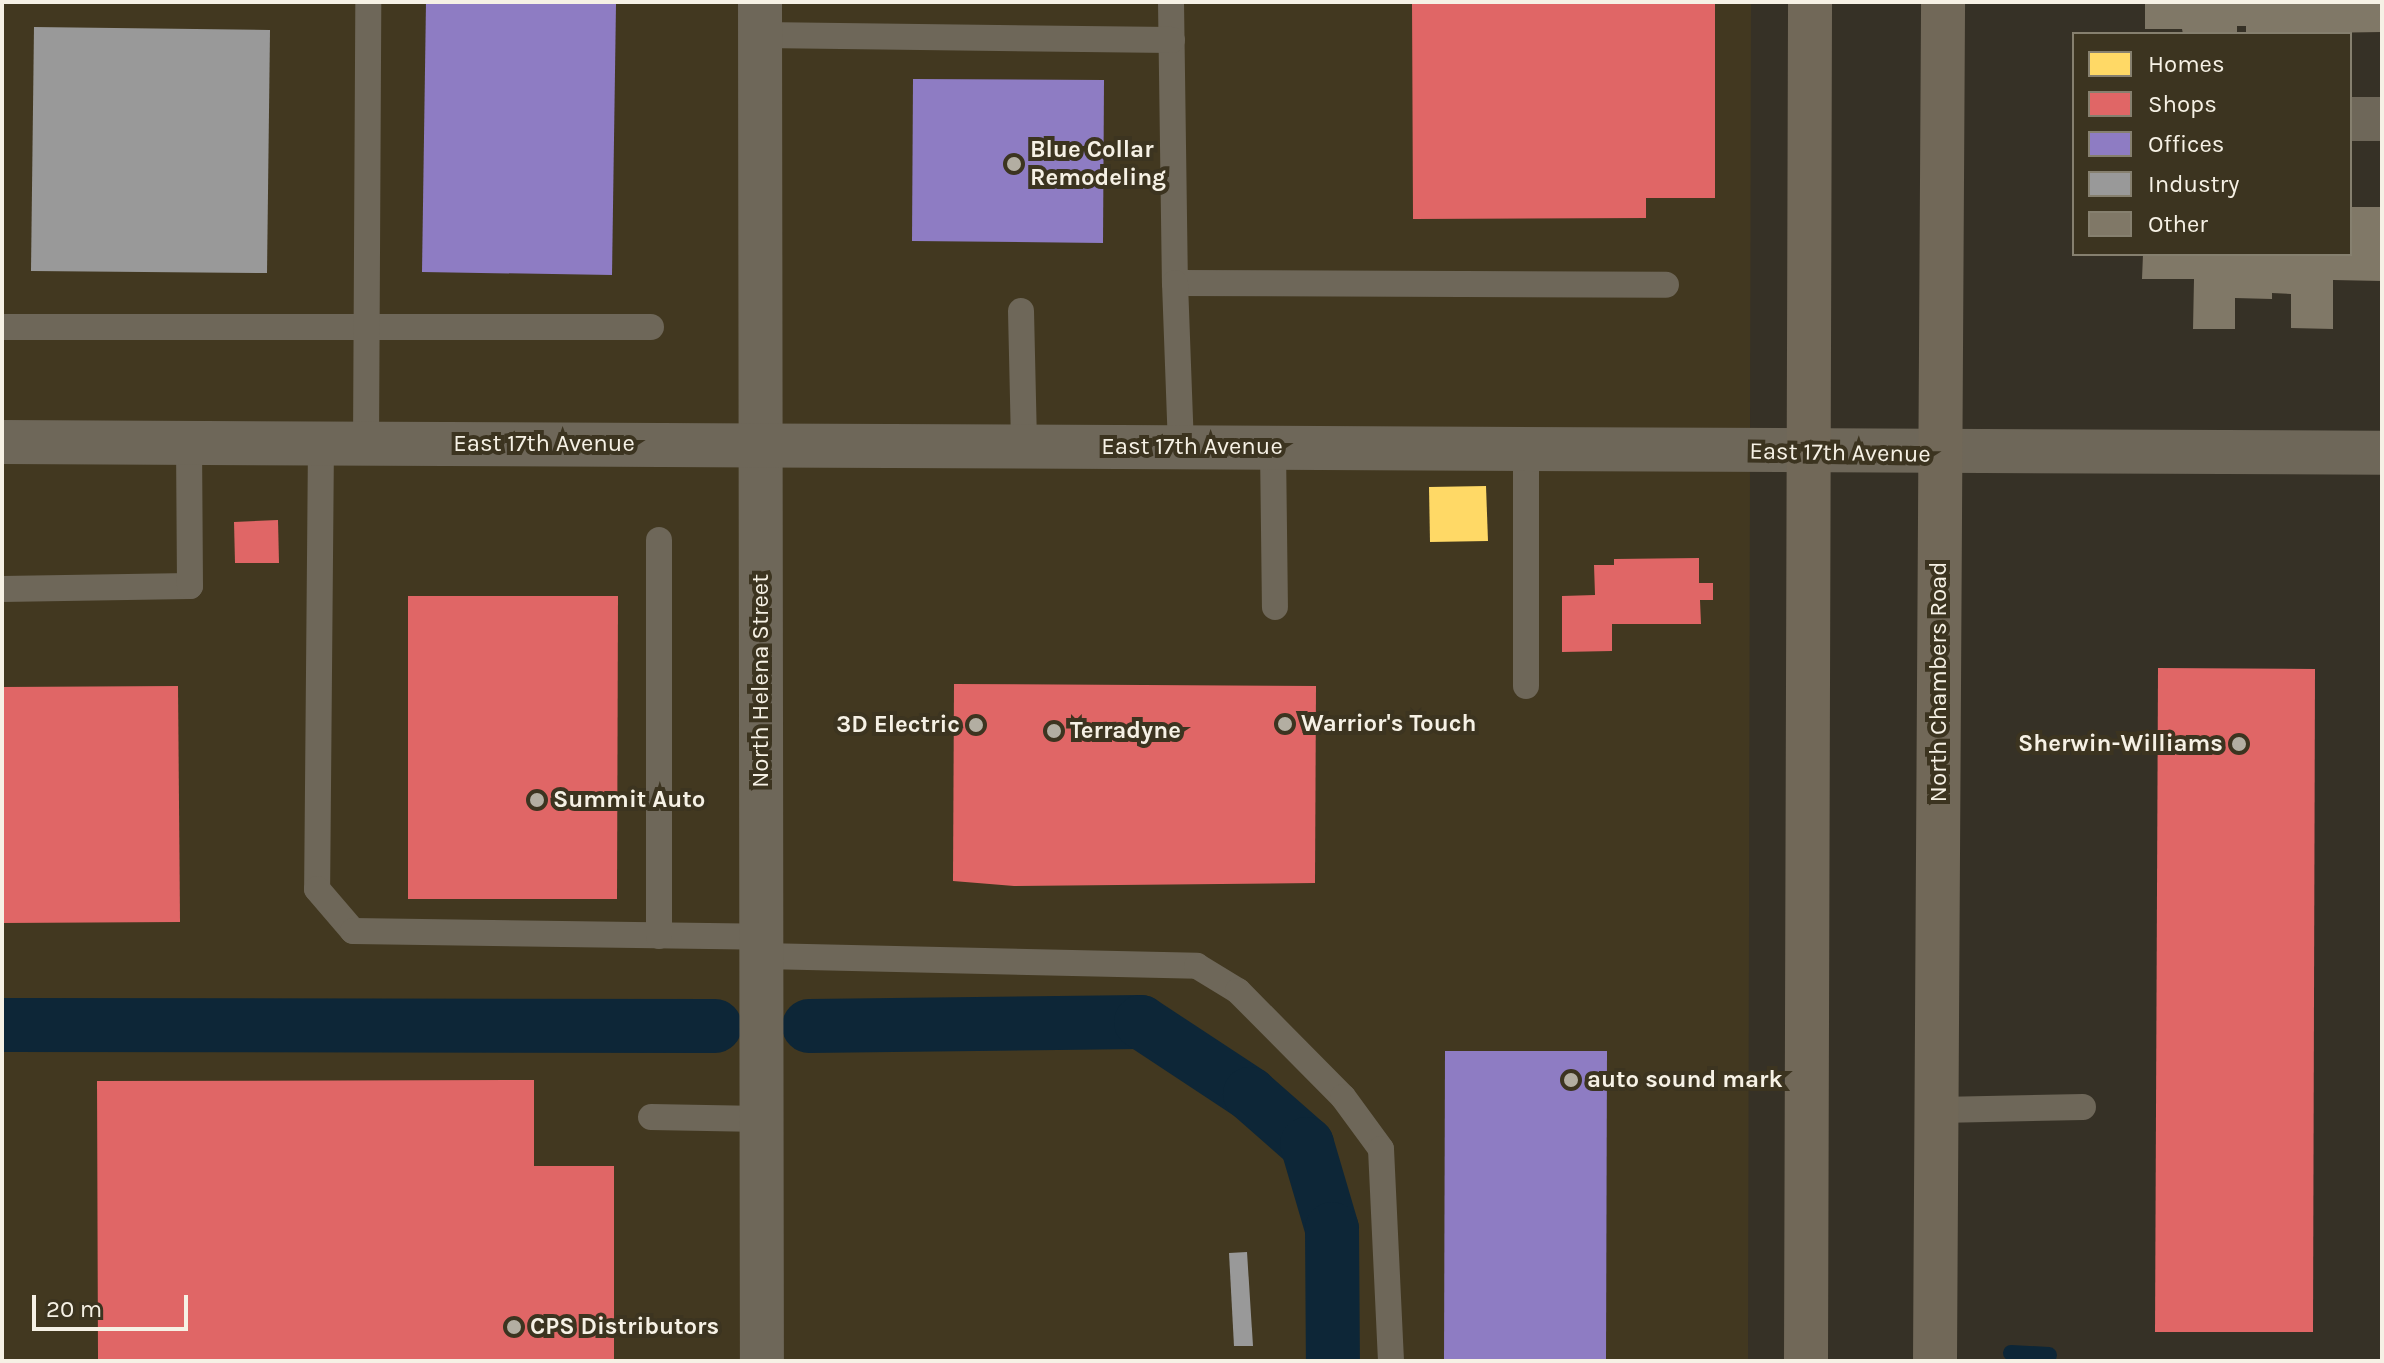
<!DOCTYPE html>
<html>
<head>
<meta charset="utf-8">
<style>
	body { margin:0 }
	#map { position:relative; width:2384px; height:1363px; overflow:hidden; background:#363126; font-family:Karla,sans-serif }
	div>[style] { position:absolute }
	.built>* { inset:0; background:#423820 }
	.homes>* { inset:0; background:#ffd966 }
	.shops>* { inset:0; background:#e06666 }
	.offices>* { inset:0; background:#8e7cc3 }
	.industry>* { inset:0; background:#999 }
	.stream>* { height:16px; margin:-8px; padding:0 8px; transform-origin:8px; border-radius:8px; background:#0d2637 }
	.canal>* { height:54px; margin:-27px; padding:0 27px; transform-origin:27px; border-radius:27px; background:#0d2637 }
	.building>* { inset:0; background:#807867 }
	.lane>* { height:26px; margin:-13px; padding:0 13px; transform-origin:13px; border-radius:13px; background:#6e6759 }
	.street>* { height:44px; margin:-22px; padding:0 22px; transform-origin:22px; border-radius:22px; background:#6e6759 }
	.secondary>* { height:44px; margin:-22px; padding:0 22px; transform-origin:22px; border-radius:22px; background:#716858 }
	.dots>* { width:22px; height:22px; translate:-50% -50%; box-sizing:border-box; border:4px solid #3c3420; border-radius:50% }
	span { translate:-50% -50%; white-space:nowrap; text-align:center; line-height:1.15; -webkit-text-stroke:8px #3c3420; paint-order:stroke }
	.poi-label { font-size:24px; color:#f6f1e5; font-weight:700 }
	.left { translate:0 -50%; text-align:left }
	.right { translate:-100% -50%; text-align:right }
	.street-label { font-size:24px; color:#f6f1e5 }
	.frame { position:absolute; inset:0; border:4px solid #f6f1e5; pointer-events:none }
	.legend { position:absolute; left:2072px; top:32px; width:280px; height:224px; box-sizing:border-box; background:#3c3420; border:2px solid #86806f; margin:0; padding:10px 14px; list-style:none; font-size:24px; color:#f6f1e5 }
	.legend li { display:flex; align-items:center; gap:16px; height:40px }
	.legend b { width:40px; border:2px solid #86806f }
	.scale { position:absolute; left:32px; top:1295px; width:156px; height:36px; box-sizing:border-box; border:4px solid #f6f1e5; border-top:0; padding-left:10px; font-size:24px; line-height:28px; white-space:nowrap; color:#f6f1e5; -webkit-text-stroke:6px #3c3420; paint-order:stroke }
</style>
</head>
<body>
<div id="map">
	<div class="built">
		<i style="clip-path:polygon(2px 2px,1751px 2px,1748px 1361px,2px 1361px)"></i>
	</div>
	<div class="homes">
		<i style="clip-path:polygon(1486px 486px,1488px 541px,1430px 542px,1429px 487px)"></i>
	</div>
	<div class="shops">
		<i style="clip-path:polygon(1412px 2px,1715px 2px,1715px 198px,1646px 198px,1646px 218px,1413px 219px)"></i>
		<i style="clip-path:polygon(278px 520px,279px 563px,235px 563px,234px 522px)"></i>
		<i style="clip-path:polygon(1699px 558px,1699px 583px,1713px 583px,1713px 600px,1700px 600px,1701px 624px,1612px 624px,1612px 651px,1562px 652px,1562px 596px,1595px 595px,1594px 565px,1614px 565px,1614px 559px)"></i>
		<i style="clip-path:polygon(408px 596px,618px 596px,617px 899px,408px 899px)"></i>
		<i style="clip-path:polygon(2158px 668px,2315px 669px,2313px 1332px,2155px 1332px)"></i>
		<i style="clip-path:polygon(954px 684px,1316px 686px,1315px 883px,1014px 886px,953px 881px)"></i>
		<i style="clip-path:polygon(178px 686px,180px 922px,2px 923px,2px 687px)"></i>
		<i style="clip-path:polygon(534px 1080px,534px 1166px,614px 1166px,614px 1361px,98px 1361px,97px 1081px)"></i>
	</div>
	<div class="offices">
		<i style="clip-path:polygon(426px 2px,616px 4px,612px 275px,422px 272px)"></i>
		<i style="clip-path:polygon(913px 79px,1104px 80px,1103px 243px,912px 241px)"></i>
		<i style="clip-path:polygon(1445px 1051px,1607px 1051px,1606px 1361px,1444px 1361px)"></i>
	</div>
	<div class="industry">
		<i style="clip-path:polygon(34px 27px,270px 30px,267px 273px,31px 271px)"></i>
		<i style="clip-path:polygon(1247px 1252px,1253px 1346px,1234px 1346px,1229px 1253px)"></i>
	</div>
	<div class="stream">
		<i style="left:2011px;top:1353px;width:38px;rotate:3deg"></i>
	</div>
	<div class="canal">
		<i style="left:2px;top:1025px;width:713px;rotate:0.08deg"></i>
		<i style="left:809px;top:1026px;width:332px;rotate:-0.7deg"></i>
		<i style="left:1141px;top:1022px;width:131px;rotate:33.4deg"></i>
		<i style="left:1250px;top:1094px;width:76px;rotate:41.3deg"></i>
		<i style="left:1307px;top:1144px;width:89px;rotate:73.6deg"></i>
		<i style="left:1332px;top:1229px;width:132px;rotate:89.6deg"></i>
	</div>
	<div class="building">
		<i style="clip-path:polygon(2145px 2px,2382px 2px,2382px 32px,2246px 34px,2246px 26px,2237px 26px,2237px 34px,2183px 34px,2182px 29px,2145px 29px)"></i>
		<i style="clip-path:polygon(2350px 207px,2382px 207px,2382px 281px,2333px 280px,2333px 329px,2291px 328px,2291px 294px,2272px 293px,2272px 299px,2235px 298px,2235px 329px,2193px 329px,2194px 279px,2142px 279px,2143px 254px,2350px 254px)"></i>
	</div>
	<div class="lane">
		<i style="left:1171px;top:2px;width:281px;rotate:89.2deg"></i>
		<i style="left:1175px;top:283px;width:491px;rotate:0.2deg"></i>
		<i style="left:760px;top:35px;width:412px;rotate:0.7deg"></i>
		<i style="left:1175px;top:283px;width:164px;rotate:87.9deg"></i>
		<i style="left:1021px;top:311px;width:135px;rotate:88.7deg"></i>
		<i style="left:2px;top:327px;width:649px"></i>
		<i style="left:321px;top:443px;width:446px;rotate:90.5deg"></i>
		<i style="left:317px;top:889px;width:55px;rotate:49.4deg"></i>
		<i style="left:353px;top:931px;width:410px;rotate:0.8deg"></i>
		<i style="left:366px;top:444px;width:442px;rotate:-89.7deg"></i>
		<i style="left:1273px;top:448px;width:159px;rotate:89.3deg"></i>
		<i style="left:1526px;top:450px;width:236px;rotate:90deg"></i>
		<i style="left:659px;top:540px;width:396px;rotate:90deg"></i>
		<i style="left:2px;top:589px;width:188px;rotate:-0.9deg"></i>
		<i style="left:190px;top:586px;width:143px;rotate:-90.4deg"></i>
		<i style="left:763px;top:956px;width:434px;rotate:1.3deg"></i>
		<i style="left:1197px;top:966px;width:48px;rotate:31.4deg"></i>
		<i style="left:1238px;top:991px;width:149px;rotate:45.3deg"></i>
		<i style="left:1343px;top:1097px;width:64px;rotate:53.8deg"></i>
		<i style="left:1381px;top:1149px;width:212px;rotate:87.3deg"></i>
		<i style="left:1939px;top:1110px;width:144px;rotate:-1.2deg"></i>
		<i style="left:651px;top:1117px;width:111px;rotate:1deg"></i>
	</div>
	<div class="street">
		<i style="left:760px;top:2px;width:1359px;rotate:89.92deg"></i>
		<i style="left:2350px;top:119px;width:32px"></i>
		<i style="left:2px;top:442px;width:2380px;rotate:0.26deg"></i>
	</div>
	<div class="secondary">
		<i style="left:1806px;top:1361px;width:1359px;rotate:-89.83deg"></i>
		<i style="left:1935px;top:1361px;width:1359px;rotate:-89.66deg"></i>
	</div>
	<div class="dots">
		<i style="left:1014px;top:164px;background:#b3aea2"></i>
		<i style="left:1285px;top:724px;background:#b3aea2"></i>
		<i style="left:976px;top:725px;background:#b3aea2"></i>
		<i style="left:1054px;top:731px;background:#b3aea2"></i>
		<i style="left:2239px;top:744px;background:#b3aea2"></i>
		<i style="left:537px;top:800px;background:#b3aea2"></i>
		<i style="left:1571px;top:1080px;background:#b3aea2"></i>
		<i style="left:514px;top:1327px;background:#b3aea2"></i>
	</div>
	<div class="poi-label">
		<span class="left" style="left:1030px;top:164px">Blue Collar<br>Remodeling</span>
		<span class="left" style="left:1301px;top:724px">Warrior's Touch</span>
		<span class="right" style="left:960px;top:725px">3D Electric</span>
		<span class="left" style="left:1070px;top:731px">Terradyne</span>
		<span class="right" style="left:2223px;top:744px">Sherwin-Williams</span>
		<span class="left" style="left:553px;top:800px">Summit Auto</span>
		<span class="left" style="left:1587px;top:1080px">auto sound mark</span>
		<span class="left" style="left:530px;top:1327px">CPS Distributors</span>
	</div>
	<div class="street-label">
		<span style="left:544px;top:444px">East 17th Avenue</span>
		<span style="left:1192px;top:447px">East 17th Avenue</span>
		<span style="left:1840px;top:453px;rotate:1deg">East 17th Avenue</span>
		<span style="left:761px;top:681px;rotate:-90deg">North Helena Street</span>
		<span style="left:1939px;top:682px;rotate:-90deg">North Chambers Road</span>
	</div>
	<div class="frame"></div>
	<ul class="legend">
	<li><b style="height:22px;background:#ffd966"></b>Homes</li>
	<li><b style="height:22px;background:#e06666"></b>Shops</li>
	<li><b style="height:22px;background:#8e7cc3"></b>Offices</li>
	<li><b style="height:22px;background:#999"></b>Industry</li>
	<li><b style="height:22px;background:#807867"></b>Other</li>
	</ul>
	<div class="scale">20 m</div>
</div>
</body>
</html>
